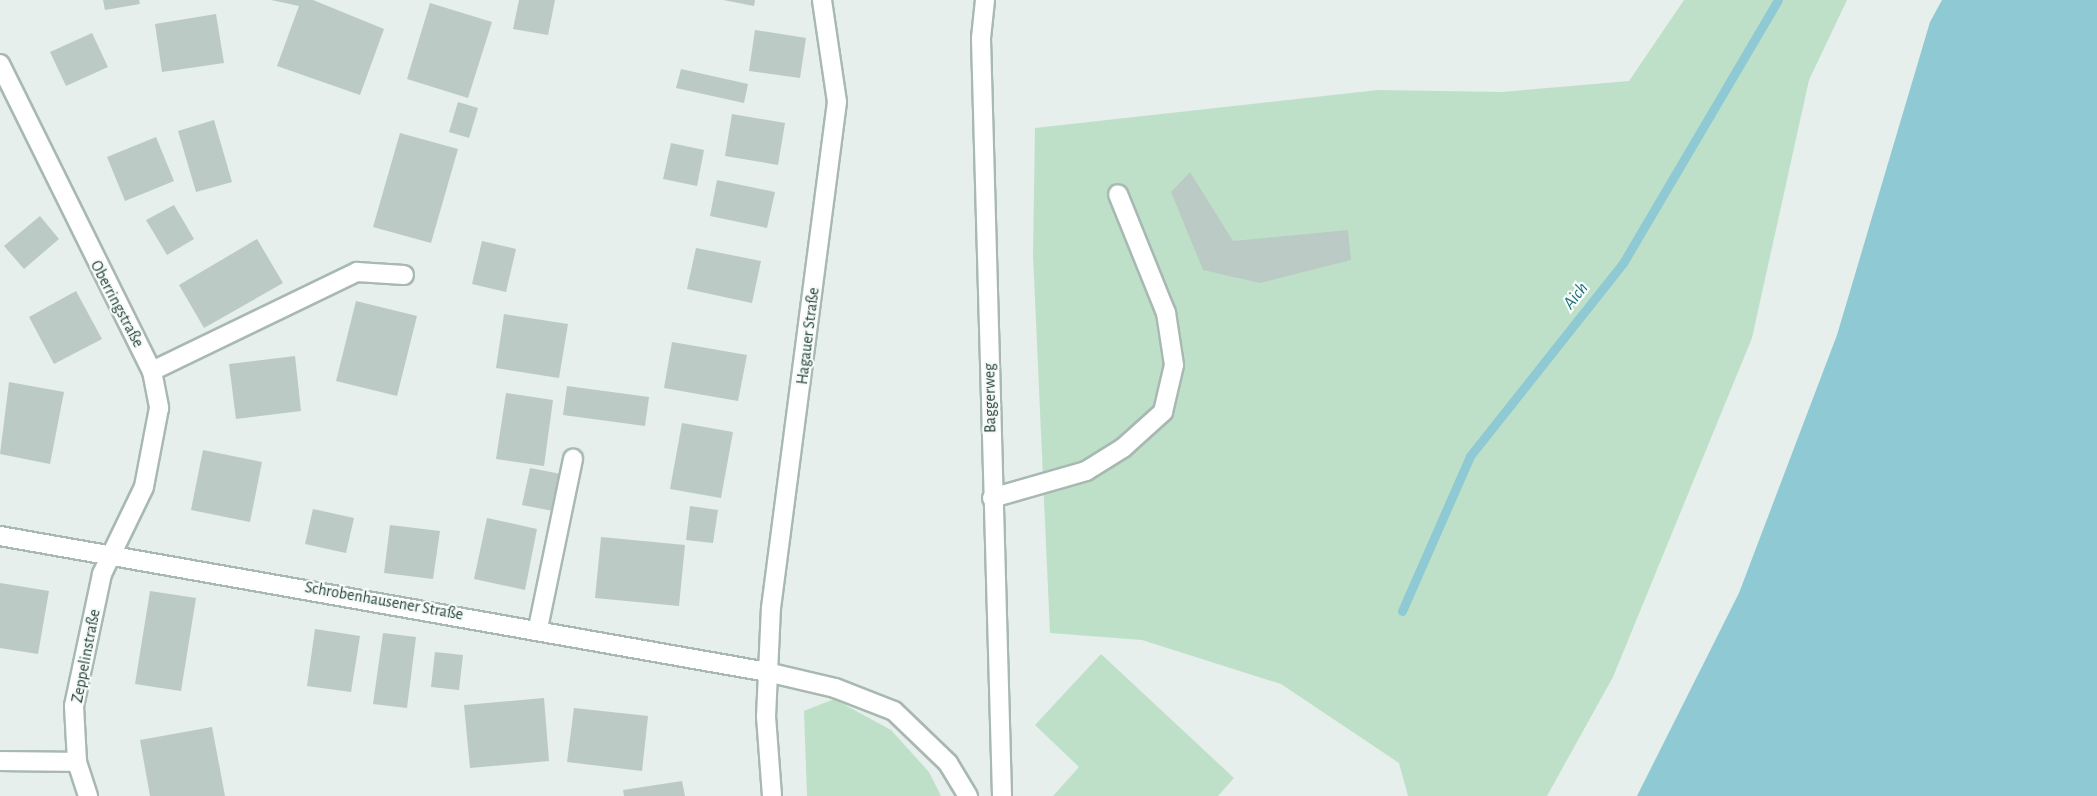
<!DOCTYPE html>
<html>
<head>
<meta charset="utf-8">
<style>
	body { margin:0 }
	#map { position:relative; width:2097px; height:796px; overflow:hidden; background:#e6efeb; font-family:"Alegreya Sans",sans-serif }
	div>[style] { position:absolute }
	.green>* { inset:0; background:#bfe0c8 }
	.water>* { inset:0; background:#8ec9d4 }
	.stream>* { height:9px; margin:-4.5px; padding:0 4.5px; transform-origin:4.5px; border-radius:4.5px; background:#8ec9d4 }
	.building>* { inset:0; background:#bbcac4 }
	.roads { filter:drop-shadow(2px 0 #a8b8b2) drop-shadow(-2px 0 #a8b8b2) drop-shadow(0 2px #a8b8b2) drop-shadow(0 -2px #a8b8b2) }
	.lane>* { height:18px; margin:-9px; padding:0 9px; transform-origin:9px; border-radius:9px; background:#fff }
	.street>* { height:18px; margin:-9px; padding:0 9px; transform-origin:9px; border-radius:9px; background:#fff }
	.secondary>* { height:18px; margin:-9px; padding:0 9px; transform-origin:9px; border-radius:9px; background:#fff }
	span { translate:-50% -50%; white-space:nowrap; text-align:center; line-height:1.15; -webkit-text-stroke:4.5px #f7fbf9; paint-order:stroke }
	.street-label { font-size:16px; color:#24423a }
	.water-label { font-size:18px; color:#1c6f80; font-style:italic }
</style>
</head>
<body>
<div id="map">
	<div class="green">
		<i style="clip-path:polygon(1684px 0,1847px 0,1809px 80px,1752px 338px,1613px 677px,1547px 796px,1408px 796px,1399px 763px,1281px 684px,1142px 640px,1050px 633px,1033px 255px,1035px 128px,1378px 90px,1502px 92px,1629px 81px)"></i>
		<i style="clip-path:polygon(1101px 654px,1234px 778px,1218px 796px,1053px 796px,1079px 767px,1035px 725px)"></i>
		<i style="clip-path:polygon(834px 699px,891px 730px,929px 772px,941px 796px,807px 796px,804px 711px)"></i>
	</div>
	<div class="water">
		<i style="clip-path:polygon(1942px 0,2097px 0,2097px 796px,1637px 796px,1739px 593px,1837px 335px,1930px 22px)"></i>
	</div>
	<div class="stream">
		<i style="left:1402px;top:611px;width:169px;rotate:-66.3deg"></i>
		<i style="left:1470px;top:456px;width:246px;rotate:-51.6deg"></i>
		<i style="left:1623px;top:263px;width:305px;rotate:-59.5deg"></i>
	</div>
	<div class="building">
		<i style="clip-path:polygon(103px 0,139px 0,140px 4px,105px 10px)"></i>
		<i style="clip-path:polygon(271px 0,313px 0,384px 29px,360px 95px,277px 66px,299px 6px)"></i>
		<i style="clip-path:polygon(519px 0,555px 0,548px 35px,513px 29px)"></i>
		<i style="clip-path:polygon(723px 0,755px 0,754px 6px)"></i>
		<i style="clip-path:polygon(430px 3px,492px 22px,468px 98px,407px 79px)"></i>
		<i style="clip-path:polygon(216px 14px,224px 63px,162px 72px,155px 24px)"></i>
		<i style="clip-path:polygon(755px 30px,806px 38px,800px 78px,749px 71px)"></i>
		<i style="clip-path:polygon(92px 33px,108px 67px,66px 86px,50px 52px)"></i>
		<i style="clip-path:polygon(681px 69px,748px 84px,744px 103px,676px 88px)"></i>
		<i style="clip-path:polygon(458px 102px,478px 108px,469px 138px,449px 132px)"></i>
		<i style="clip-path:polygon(732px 114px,785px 123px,778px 165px,725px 156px)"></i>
		<i style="clip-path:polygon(214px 120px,232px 182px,196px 192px,178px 131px)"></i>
		<i style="clip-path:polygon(400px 133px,458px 149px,431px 243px,373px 227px)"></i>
		<i style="clip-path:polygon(156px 137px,174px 181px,125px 201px,107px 157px)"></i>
		<i style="clip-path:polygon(671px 143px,704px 150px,697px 186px,663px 179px)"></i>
		<i style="clip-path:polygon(1190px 172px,1233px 241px,1348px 230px,1351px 260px,1260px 283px,1203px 270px,1171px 192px)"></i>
		<i style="clip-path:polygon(717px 180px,775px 192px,767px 228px,710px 216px)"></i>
		<i style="clip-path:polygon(174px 205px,194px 239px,167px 255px,146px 220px)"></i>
		<i style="clip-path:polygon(40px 216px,59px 239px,24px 269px,4px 246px)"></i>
		<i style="clip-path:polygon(257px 239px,283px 283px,204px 328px,179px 285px)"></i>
		<i style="clip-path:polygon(482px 241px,516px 249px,506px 292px,472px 284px)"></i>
		<i style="clip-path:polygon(696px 248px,761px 261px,752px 303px,687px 289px)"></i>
		<i style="clip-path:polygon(76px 291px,102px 339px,54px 364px,29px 317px)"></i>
		<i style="clip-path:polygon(356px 301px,417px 316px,397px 396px,336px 381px)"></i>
		<i style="clip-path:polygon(504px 314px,568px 324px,559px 378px,496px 368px)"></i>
		<i style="clip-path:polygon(672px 342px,747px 355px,738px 401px,664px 388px)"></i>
		<i style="clip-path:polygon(295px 356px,301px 411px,236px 419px,229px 364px)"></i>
		<i style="clip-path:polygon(9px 382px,64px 392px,50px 464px,0 454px)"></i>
		<i style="clip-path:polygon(567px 386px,649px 397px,645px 426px,563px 415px)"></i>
		<i style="clip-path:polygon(506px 393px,553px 400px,544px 466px,496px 459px)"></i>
		<i style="clip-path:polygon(682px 423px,733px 432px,721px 498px,670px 489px)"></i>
		<i style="clip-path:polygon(203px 450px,262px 462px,250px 522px,191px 510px)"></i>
		<i style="clip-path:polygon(530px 468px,561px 474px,553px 511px,522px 505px)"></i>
		<i style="clip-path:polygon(690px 506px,718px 510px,713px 543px,686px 540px)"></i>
		<i style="clip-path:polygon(313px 509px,354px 518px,346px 553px,305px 544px)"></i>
		<i style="clip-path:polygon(487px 518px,537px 529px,525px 590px,474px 579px)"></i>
		<i style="clip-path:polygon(390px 525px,440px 531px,433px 579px,384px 573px)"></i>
		<i style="clip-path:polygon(601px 537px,685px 545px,679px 606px,595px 598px)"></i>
		<i style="clip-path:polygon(0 583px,49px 591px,38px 654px,0 648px)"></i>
		<i style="clip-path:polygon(150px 591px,196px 598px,181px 691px,135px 684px)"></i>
		<i style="clip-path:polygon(315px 629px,360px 636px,351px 692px,307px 686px)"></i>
		<i style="clip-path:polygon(383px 633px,416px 637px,407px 708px,373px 704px)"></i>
		<i style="clip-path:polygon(435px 652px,463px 655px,459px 690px,431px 687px)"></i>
		<i style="clip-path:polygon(544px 698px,549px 761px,470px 768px,464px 705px)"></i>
		<i style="clip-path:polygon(574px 708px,648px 716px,642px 771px,567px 762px)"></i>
		<i style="clip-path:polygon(212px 727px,225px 796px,150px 796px,140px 740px)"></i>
		<i style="clip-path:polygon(682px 781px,685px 796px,624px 796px,623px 790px)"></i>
	</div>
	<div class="roads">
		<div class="lane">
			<i style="left:152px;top:371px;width:228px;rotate:-25.8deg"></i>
			<i style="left:357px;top:272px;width:47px;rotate:3.7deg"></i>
			<i style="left:992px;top:498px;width:98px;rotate:-16deg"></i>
			<i style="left:1086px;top:471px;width:44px;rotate:-31.9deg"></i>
			<i style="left:1123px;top:448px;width:54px;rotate:-42deg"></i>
			<i style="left:1163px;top:412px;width:48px;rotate:-76.8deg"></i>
			<i style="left:1174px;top:365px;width:53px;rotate:-98.7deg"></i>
			<i style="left:1166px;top:313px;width:128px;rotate:-112deg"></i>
			<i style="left:538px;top:628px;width:173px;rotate:-78.3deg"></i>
		</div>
		<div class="street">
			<i style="left:985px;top:0;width:39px;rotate:96deg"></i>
			<i style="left:981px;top:39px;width:757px;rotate:88.41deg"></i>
			<i style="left:0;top:64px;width:343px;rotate:63.7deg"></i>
			<i style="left:152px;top:371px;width:38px;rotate:79deg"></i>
			<i style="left:159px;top:408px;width:80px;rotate:100.8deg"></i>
			<i style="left:144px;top:487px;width:97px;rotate:115.8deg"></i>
			<i style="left:102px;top:574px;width:135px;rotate:102deg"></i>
			<i style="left:74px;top:706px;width:56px;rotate:86.9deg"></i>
			<i style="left:77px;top:762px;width:36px;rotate:72deg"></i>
			<i style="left:767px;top:672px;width:70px;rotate:13.2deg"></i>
			<i style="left:835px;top:688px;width:63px;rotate:21.3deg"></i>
			<i style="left:894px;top:711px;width:75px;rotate:43.9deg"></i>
			<i style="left:948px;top:763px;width:39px;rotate:59deg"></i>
			<i style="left:0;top:761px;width:77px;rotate:0.7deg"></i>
		</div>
		<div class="secondary">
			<i style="left:0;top:536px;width:779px;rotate:10.05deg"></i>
			<i style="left:772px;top:796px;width:79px;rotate:-94.3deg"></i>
			<i style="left:766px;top:717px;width:109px;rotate:-87.4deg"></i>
			<i style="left:771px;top:608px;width:510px;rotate:-82.57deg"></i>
			<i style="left:837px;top:102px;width:103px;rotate:-98.4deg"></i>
		</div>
	</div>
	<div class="street-label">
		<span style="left:117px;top:304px;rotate:62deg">Oberringstraße</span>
		<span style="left:808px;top:336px;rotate:-83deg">Hagauer Straße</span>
		<span style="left:990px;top:398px;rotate:-91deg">Baggerweg</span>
		<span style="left:384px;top:601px;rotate:10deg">Schrobenhausener Straße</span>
		<span style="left:86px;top:656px;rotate:-79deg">Zeppelinstraße</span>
	</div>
	<div class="water-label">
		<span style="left:1576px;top:296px;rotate:-52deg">Aich</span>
	</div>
</div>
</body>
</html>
